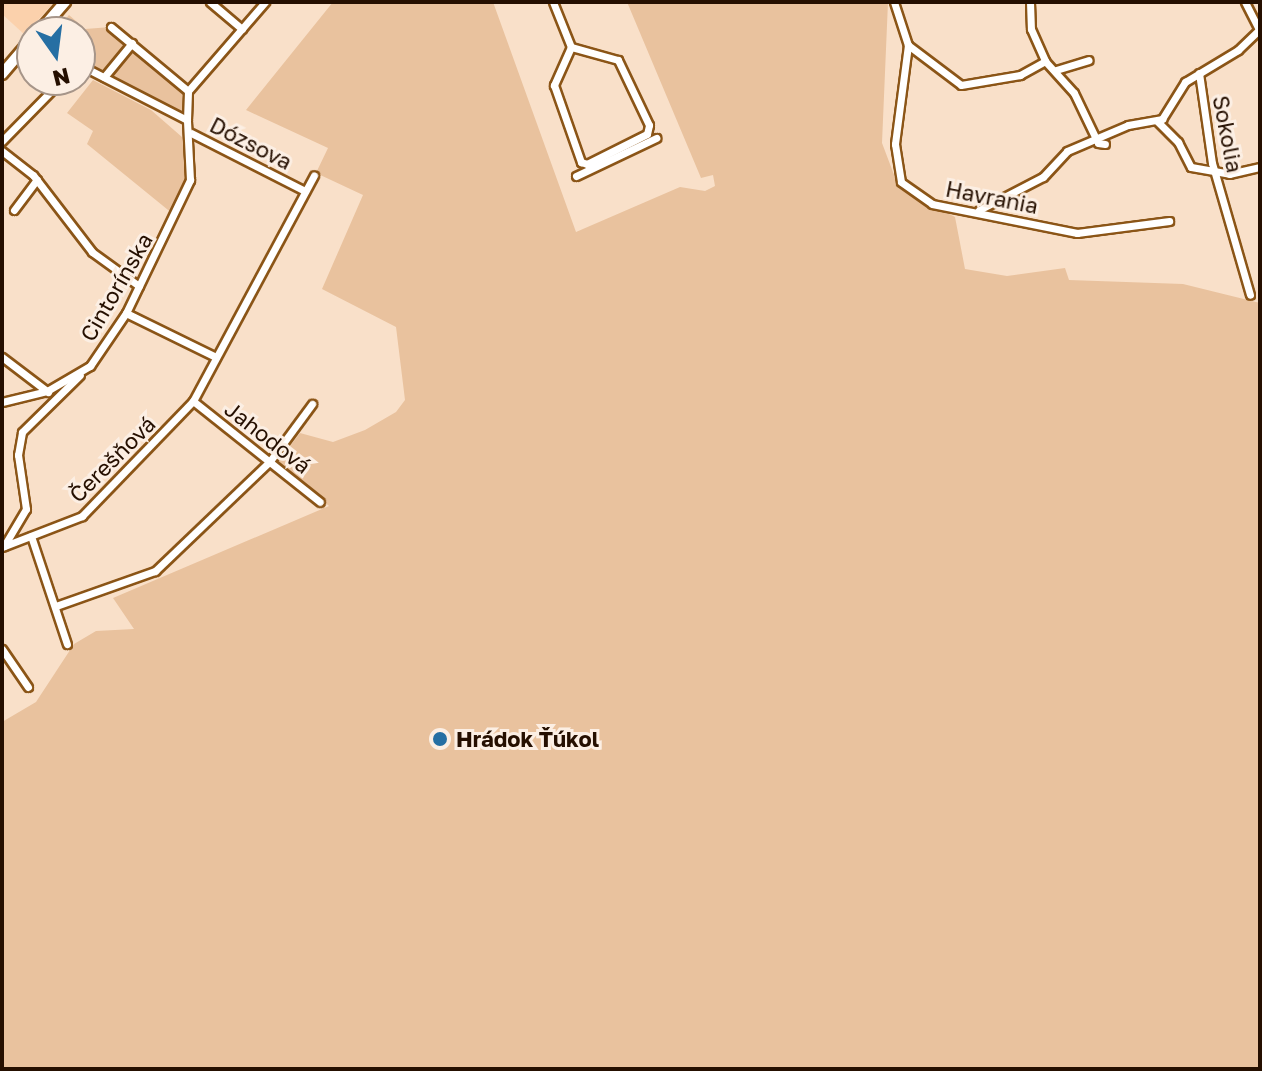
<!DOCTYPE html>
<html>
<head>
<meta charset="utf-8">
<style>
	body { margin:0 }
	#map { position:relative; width:1262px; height:1071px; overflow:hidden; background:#f9e0c9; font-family:"Golos Text",sans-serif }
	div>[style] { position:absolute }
	.built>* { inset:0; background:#fbd1ac }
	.green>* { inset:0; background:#e9c29e }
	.roads { filter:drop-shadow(2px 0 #8b5517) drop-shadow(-2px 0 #8b5517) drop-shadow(0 2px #8b5517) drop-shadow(0 -2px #8b5517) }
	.street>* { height:7px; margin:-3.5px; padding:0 3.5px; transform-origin:3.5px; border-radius:3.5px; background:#fff }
	.secondary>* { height:10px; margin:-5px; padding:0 5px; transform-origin:5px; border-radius:5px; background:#fff }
	.dots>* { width:22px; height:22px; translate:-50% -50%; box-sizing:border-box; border:4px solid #fcefe4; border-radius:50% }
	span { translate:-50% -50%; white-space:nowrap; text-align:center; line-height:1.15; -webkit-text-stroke:6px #fcefe4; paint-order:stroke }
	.street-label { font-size:22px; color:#250f00 }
	.poi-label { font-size:22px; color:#250f00; font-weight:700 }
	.left { translate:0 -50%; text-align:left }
	.frame { position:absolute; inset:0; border:4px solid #250f00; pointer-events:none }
	.north { position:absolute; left:16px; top:16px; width:80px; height:80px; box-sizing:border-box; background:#fcefe4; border:2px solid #a69589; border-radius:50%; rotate:166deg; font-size:22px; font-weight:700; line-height:32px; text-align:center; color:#250f00 }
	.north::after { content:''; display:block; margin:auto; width:28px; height:36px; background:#266fa3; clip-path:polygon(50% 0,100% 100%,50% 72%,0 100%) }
</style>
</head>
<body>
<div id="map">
	<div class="built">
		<i style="clip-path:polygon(2px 2px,54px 2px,25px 35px,2px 14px)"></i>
	</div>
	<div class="green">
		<i style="clip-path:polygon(333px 2px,493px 2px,576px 232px,680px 187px,705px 191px,715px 186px,713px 175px,701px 178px,627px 2px,888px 2px,882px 143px,899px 188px,955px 217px,965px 269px,1007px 276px,1065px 268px,1069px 280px,1183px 284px,1260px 303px,1260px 1069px,2px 1069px,2px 722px,36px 702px,74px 644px,96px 631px,134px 629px,113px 598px,329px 506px,278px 462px,300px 433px,333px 442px,365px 430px,396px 412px,405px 400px,396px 327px,322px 289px,363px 195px,316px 173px,328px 148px,246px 110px)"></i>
		<i style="clip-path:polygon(69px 15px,85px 29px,111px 27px,185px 88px,183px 114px,80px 63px,80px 32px,54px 32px)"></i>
		<i style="clip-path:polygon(93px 80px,151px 110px,190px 144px,192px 157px,173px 214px,87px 144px,93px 131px,67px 113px)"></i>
	</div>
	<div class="roads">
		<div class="street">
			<i style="left:210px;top:2px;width:42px;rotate:40.2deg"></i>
			<i style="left:553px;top:2px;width:48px;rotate:68.2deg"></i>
			<i style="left:571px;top:47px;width:42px;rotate:114.1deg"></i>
			<i style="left:554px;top:85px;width:82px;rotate:70.7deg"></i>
			<i style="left:581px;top:162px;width:6px;rotate:18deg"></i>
			<i style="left:587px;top:164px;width:67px;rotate:-26.6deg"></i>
			<i style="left:647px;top:134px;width:9px;rotate:-77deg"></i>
			<i style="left:649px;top:125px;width:72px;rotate:-115.5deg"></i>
			<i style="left:618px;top:60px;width:49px;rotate:-164.5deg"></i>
			<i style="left:894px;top:2px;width:45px;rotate:72deg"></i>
			<i style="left:908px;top:45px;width:100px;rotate:97.5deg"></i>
			<i style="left:895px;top:144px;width:38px;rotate:81deg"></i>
			<i style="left:901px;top:182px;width:38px;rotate:35deg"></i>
			<i style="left:932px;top:204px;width:148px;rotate:11.3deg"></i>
			<i style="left:1077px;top:233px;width:93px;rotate:-7.4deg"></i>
			<i style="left:1030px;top:2px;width:27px;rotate:88deg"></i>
			<i style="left:1031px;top:29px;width:35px;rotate:66deg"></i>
			<i style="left:1045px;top:61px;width:43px;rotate:47.8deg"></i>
			<i style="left:1074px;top:93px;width:55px;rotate:64.4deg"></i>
			<i style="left:1098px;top:143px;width:7px;rotate:8deg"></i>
			<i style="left:1245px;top:2px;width:30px;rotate:63deg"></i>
			<i style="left:111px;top:27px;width:100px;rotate:39.7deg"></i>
			<i style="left:908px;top:45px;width:66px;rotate:37deg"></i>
			<i style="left:961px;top:85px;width:60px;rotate:-9.6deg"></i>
			<i style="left:1020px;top:75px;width:29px;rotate:-29deg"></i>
			<i style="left:1056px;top:70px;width:34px;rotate:-17deg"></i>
			<i style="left:1199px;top:73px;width:91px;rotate:81.8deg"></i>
			<i style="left:1212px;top:163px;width:137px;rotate:73.9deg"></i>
			<i style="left:104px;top:77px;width:44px;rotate:-50.5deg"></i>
			<i style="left:187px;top:120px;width:29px;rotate:-88deg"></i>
			<i style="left:188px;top:91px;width:118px;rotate:-49.1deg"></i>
			<i style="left:1157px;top:121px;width:30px;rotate:45deg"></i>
			<i style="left:1178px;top:142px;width:28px;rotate:63deg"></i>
			<i style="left:1191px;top:167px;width:39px;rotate:10deg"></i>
			<i style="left:1229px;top:174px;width:32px;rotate:-13deg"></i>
			<i style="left:191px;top:133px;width:128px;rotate:27deg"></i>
			<i style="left:2px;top:141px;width:86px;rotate:-45.5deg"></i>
			<i style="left:2px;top:151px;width:39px;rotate:38deg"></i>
			<i style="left:33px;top:175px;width:97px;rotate:52.5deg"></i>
			<i style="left:92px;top:252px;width:58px;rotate:35.9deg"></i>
			<i style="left:576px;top:176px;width:89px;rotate:-25.4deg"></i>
			<i style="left:14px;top:210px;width:38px;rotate:-53deg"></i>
			<i style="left:979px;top:210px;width:72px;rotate:-27.3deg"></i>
			<i style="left:1043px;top:177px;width:35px;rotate:-47deg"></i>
			<i style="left:1067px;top:151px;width:66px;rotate:-23.1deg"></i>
			<i style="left:1128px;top:125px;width:35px;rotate:-10deg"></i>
			<i style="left:1162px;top:119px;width:44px;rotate:-58.1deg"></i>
			<i style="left:1185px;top:82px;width:62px;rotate:-31.1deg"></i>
			<i style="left:1238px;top:50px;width:30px;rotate:-44deg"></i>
			<i style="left:126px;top:313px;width:100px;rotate:26.1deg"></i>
			<i style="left:2px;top:357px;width:58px;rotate:37.3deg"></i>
			<i style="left:193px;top:401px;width:162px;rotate:38.5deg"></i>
			<i style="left:2px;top:402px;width:46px;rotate:-13.7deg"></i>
			<i style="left:47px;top:391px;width:50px;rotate:-30.2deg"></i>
			<i style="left:90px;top:366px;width:64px;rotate:-55.8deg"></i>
			<i style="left:126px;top:313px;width:148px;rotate:-64.3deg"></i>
			<i style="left:190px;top:180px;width:60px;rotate:-92.9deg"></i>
			<i style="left:187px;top:120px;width:120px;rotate:-152.8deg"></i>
			<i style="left:31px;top:536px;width:114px;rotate:71.6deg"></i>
			<i style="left:4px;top:546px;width:43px;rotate:-59.3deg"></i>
			<i style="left:26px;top:509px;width:55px;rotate:-98.4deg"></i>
			<i style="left:18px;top:455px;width:23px;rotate:-80deg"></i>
			<i style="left:22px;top:432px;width:81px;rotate:-44.5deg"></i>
			<i style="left:2px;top:547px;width:86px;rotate:-21.2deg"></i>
			<i style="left:82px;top:516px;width:160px;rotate:-46deg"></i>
			<i style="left:193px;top:401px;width:256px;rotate:-61.8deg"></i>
			<i style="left:56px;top:606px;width:105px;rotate:-19.5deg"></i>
			<i style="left:155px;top:571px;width:159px;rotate:-43.7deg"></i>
			<i style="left:270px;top:461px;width:71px;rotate:-53.6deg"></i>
			<i style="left:2px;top:649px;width:46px;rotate:55.6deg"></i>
		</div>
		<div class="secondary">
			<i style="left:39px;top:32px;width:40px;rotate:-49deg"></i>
			<i style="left:2px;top:74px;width:46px;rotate:-49.4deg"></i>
		</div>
	</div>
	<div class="dots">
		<i style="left:440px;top:739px;background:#266fa3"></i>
	</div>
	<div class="street-label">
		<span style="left:1228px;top:134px;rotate:79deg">Sokolia</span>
		<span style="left:251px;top:143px;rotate:27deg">Dózsova</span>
		<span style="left:992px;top:197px;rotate:11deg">Havrania</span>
		<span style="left:116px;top:287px;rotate:-60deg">Cintorínska</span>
		<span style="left:268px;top:437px;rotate:38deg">Jahodová</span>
		<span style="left:112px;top:459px;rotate:-45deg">Čerešňová</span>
	</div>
	<div class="poi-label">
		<span class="left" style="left:456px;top:739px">Hrádok Ťúkol</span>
	</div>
	<div class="frame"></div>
	<div class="north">N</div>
</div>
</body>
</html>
